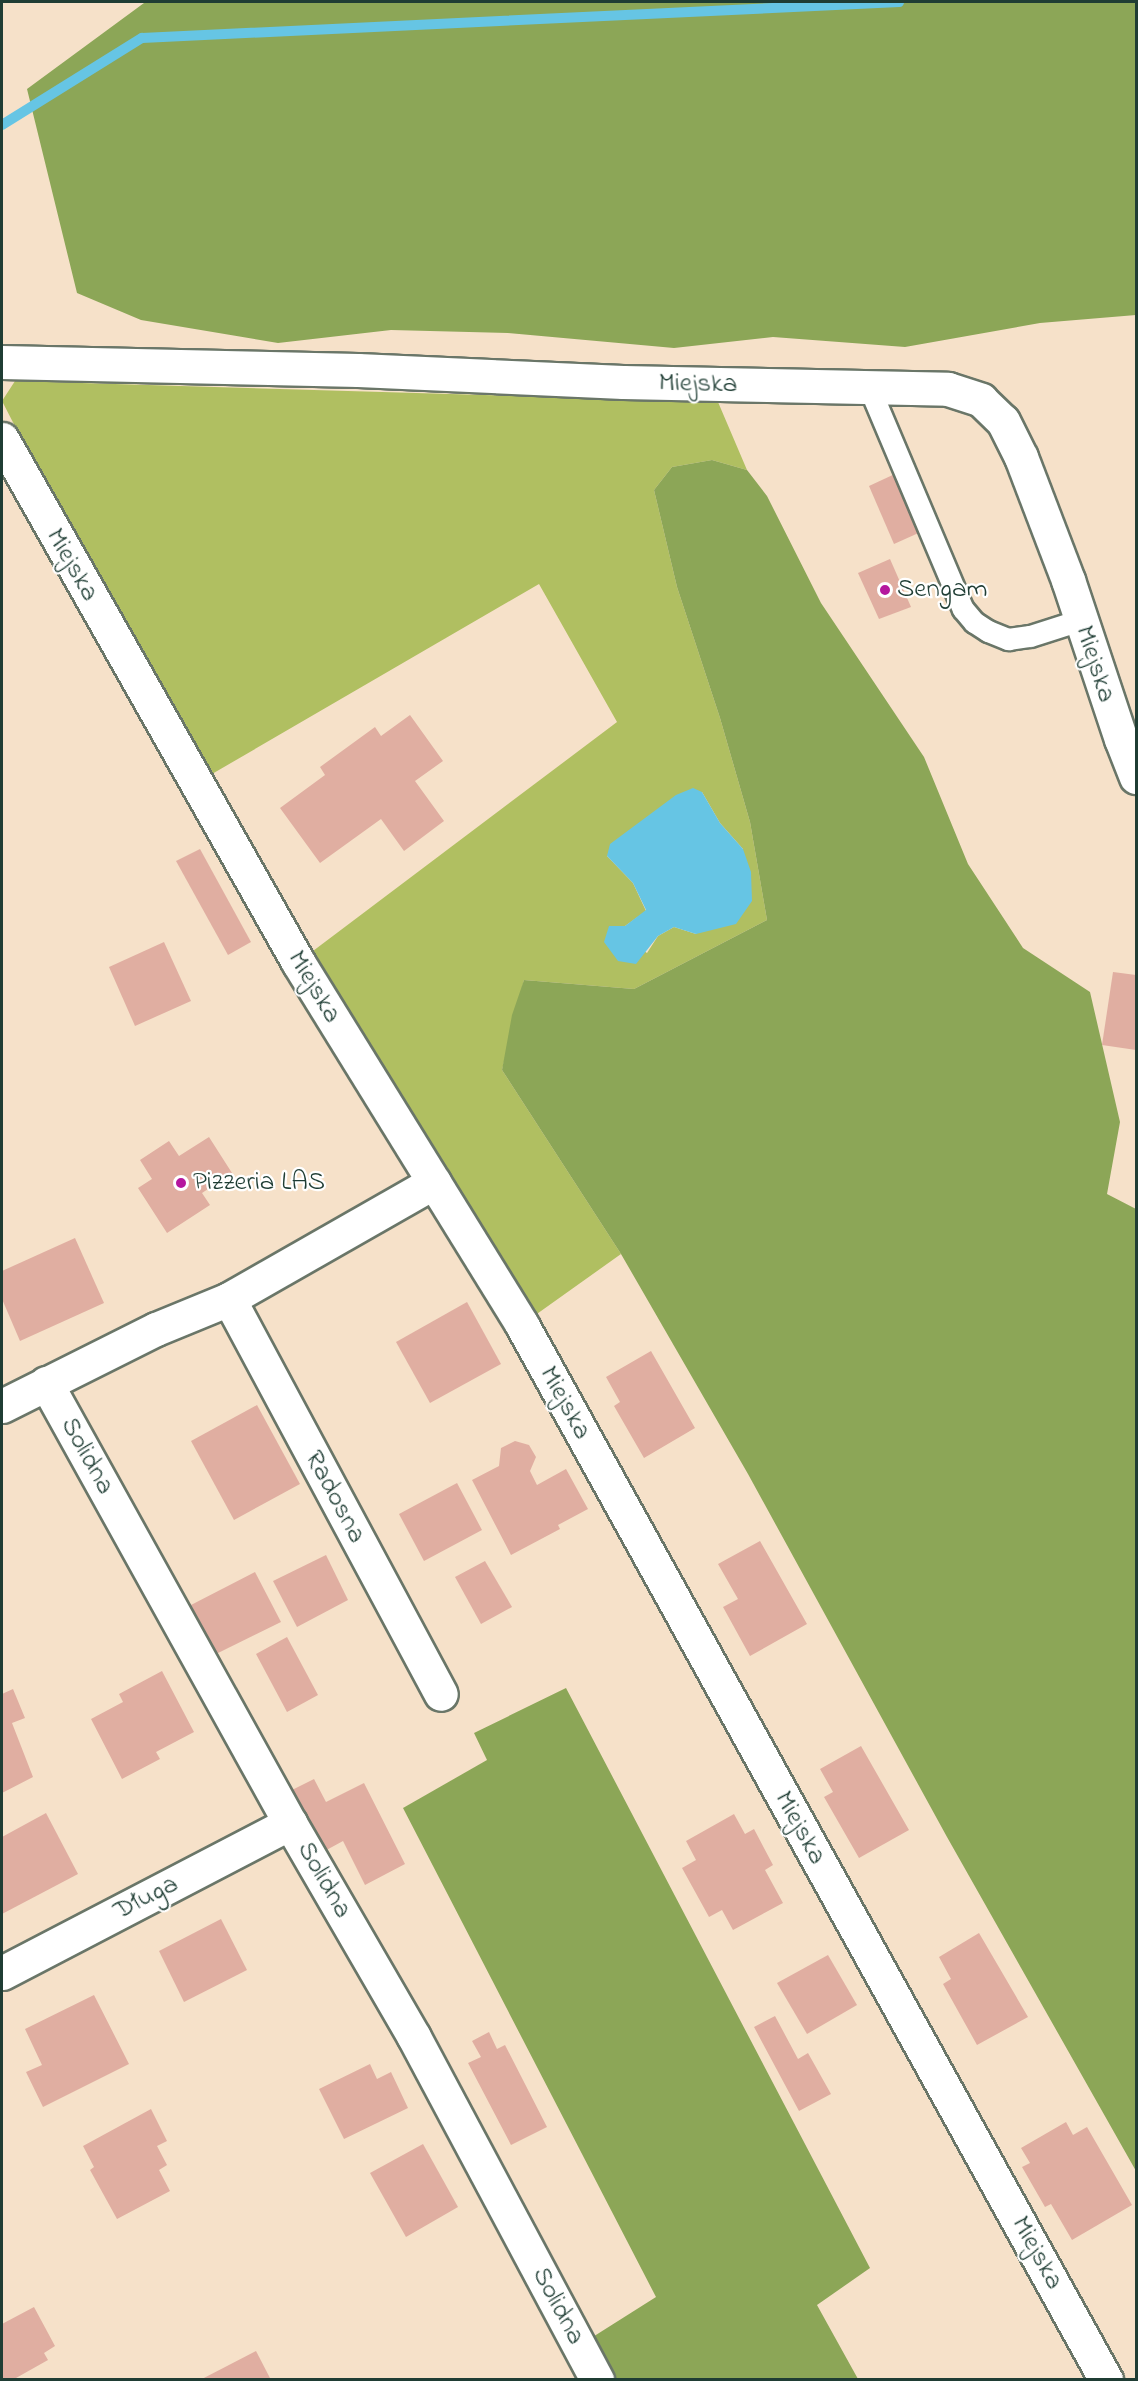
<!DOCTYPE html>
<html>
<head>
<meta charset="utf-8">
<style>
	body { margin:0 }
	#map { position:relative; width:1138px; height:2381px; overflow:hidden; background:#f6e1c9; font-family:"Indie Flower",sans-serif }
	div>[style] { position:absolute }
	.green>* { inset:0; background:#b0bf61 }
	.forest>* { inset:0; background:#8ca657 }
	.water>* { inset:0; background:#66c5e4 }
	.stream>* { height:10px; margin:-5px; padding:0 5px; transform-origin:5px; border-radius:5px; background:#66c5e4 }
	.building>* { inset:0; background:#e0aea1 }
	.roads { filter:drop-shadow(2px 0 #6a7668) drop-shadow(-2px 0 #6a7668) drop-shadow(0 2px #6a7668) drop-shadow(0 -2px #6a7668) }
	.service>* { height:21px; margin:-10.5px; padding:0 10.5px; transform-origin:10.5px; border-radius:10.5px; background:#fff }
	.minor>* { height:33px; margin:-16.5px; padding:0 16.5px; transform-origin:16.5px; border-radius:16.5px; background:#fff }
	.dots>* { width:16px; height:16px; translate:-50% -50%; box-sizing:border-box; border:3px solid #fff; border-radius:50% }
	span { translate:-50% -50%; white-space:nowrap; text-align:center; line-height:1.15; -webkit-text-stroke:4.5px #fff; paint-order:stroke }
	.street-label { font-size:27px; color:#1f3d34 }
	.poi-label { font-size:27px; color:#1f3d34 }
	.left { translate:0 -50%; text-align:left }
	.frame { position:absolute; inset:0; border:3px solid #1f3d34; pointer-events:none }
</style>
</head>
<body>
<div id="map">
	<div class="green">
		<i style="clip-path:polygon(evenodd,15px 381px,718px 402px,747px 470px,712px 460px,672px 467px,654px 490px,677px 587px,720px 718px,750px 822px,767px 920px,634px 989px,524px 980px,502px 1070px,621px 1254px,534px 1316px,426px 1137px,309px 954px,617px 722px,539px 584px,212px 774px,56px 506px,2px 401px,15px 381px,702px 792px,720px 823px,743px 849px,696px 934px,674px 927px,658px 936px,647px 953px,609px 926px,625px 926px,646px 911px,633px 883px,607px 856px,702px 792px)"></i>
	</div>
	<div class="forest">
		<i style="clip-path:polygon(192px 2px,1136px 2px,1136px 315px,1040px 323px,905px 347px,773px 337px,674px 348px,508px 333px,391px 330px,278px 343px,141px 320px,77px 293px,27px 89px,144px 3px)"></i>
		<i style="clip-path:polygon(712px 460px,747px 470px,767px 496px,821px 603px,924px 757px,968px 864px,1023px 948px,1090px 992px,1120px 1122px,1107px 1194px,1136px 1209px,1136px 2171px,947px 1837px,748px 1474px,621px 1254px,502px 1070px,512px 1015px,524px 980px,634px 989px,767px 920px,750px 822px,720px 718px,677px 587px,654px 490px,672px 467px)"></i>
		<i style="clip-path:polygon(566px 1688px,870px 2268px,817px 2305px,858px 2379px,585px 2379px,569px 2352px,656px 2297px,403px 1808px,487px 1760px,474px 1733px)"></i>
	</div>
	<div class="water">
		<i style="clip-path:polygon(693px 788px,702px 792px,720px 823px,743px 849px,751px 872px,752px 901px,736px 924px,696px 934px,674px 927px,658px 936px,636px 964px,618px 961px,604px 942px,609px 926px,625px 926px,646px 910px,633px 883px,607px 856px,610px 844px,676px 795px)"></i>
	</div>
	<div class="stream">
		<i style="left:2px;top:125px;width:165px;rotate:-31.9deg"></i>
		<i style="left:142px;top:38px;width:758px;rotate:-2.72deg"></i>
	</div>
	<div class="building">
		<i style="clip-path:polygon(897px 473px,923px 531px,894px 544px,869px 486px)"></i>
		<i style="clip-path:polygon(890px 559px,911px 607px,879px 619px,858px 573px)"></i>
		<i style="clip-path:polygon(410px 715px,443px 761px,415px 781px,444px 821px,404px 851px,381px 819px,320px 863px,280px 808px,325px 775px,320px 767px,375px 727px,381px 736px)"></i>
		<i style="clip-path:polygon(200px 849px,251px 942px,228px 955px,176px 861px)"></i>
		<i style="clip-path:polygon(164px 942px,191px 1001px,135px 1026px,109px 967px)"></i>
		<i style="clip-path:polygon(1113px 972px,1136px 975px,1136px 1050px,1102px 1045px)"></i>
		<i style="clip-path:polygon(209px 1137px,232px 1173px,202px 1193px,210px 1205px,167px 1233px,138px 1188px,152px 1179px,140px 1160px,169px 1141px,179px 1156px)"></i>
		<i style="clip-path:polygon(75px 1238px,104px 1303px,20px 1341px,2px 1299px,2px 1271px)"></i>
		<i style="clip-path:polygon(467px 1302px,501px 1364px,430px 1403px,396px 1342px)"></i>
		<i style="clip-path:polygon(651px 1351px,695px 1428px,644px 1458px,614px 1406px,620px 1402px,606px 1377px)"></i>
		<i style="clip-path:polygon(257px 1405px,300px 1484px,234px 1520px,191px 1441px)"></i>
		<i style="clip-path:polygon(515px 1441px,529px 1445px,536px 1457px,530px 1471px,537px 1485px,566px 1469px,588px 1509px,558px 1525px,560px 1529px,511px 1555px,472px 1480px,499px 1466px,501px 1448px)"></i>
		<i style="clip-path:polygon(457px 1483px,482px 1530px,424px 1561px,399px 1514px)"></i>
		<i style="clip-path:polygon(760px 1541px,807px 1624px,750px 1656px,723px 1607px,738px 1599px,718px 1564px)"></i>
		<i style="clip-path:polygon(326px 1555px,348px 1600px,297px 1627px,273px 1581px)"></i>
		<i style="clip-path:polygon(485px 1561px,512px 1607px,481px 1624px,455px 1577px)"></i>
		<i style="clip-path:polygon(255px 1572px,281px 1622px,216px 1654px,191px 1605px)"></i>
		<i style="clip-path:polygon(287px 1637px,318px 1695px,287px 1712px,256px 1654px)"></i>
		<i style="clip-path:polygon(162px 1671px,194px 1732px,156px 1752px,160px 1759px,122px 1779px,91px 1719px,123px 1702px,119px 1694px)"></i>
		<i style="clip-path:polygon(13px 1689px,25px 1718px,12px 1723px,33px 1777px,2px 1793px,2px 1694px)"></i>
		<i style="clip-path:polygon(861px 1746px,909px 1830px,859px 1858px,824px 1797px,833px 1792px,820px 1769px)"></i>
		<i style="clip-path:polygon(314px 1779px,326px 1802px,364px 1783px,405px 1864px,365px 1885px,343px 1841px,321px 1853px,290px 1791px)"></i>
		<i style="clip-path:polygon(46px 1813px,78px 1874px,2px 1914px,2px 1837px)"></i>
		<i style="clip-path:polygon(734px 1814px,745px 1834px,754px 1829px,773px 1865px,765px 1870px,783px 1903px,733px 1930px,722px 1910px,709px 1917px,682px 1868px,696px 1860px,686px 1841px)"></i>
		<i style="clip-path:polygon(221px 1919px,247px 1970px,184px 2002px,159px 1951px)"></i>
		<i style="clip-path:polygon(979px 1933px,1028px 2017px,977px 2045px,943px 1984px,951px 1979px,939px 1957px)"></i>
		<i style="clip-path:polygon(828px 1955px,857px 2005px,807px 2034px,777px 1983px)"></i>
		<i style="clip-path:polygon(94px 1995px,129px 2064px,43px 2107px,26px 2072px,42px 2065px,25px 2029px)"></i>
		<i style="clip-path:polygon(775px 2016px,798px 2059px,808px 2053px,831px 2094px,799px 2111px,754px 2027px)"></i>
		<i style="clip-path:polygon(489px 2032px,497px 2049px,505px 2045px,547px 2127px,511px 2145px,468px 2063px,481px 2057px,472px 2041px)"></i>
		<i style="clip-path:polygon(370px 2064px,377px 2079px,391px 2072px,408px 2108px,344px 2139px,319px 2089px)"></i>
		<i style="clip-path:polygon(151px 2109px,167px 2141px,157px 2146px,167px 2165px,159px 2170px,170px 2191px,117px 2219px,90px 2170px,94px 2167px,83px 2146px)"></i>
		<i style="clip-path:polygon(1066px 2122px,1073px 2135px,1087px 2127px,1132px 2205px,1072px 2240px,1051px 2204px,1045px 2207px,1022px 2167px,1030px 2163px,1021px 2148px)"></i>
		<i style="clip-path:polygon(423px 2144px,458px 2207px,406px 2237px,370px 2173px)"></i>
		<i style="clip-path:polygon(34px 2307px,55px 2346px,44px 2353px,48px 2360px,16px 2378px,17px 2380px,2px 2380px,2px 2324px)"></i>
		<i style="clip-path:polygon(256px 2351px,271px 2380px,200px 2380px)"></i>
	</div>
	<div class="roads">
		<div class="service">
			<i style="left:869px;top:387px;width:241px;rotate:67.1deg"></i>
			<i style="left:963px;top:609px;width:17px;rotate:50deg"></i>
			<i style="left:974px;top:622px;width:17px;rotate:33deg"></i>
			<i style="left:988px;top:631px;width:22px;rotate:22deg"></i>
			<i style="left:1008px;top:639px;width:22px;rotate:-8deg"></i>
			<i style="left:1030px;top:636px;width:52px;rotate:-17.7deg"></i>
		</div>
		<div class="minor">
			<i style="left:2px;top:362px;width:356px;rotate:1.3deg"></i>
			<i style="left:358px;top:370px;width:265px;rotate:2.6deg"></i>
			<i style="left:623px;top:382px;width:325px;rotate:1.2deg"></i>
			<i style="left:948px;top:389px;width:35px;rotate:18deg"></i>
			<i style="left:981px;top:400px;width:30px;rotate:44deg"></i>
			<i style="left:1003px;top:421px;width:40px;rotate:63.4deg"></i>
			<i style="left:1021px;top:457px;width:132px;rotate:69.1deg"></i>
			<i style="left:1068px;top:580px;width:168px;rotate:71.6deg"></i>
			<i style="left:1121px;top:739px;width:41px;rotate:68.5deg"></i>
			<i style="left:2px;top:439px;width:601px;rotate:60.49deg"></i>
			<i style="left:298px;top:962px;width:427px;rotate:58.3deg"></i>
			<i style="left:522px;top:1325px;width:1206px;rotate:61.03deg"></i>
			<i style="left:229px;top:1299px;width:448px;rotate:61.8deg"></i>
			<i style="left:46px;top:1383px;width:503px;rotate:60.99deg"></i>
			<i style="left:290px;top:1823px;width:247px;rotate:59.9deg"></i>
			<i style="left:414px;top:2037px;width:389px;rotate:61.9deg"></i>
			<i style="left:2px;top:1406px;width:172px;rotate:-26.6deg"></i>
			<i style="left:156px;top:1329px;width:79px;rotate:-22.3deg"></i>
			<i style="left:229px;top:1299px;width:236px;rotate:-29.7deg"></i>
			<i style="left:2px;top:1973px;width:325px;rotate:-27.5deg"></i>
		</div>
	</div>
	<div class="dots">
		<i style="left:885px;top:590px;background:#b5179e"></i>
		<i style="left:181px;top:1183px;background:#b5179e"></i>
	</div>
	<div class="street-label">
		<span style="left:698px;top:384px;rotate:1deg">Miejska</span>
		<span style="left:72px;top:565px;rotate:60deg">Miejska</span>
		<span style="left:1095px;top:664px;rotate:72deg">Miejska</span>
		<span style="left:314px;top:987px;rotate:59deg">Miejska</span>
		<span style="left:565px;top:1403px;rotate:61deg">Miejska</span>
		<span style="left:87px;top:1456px;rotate:61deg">Solidna</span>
		<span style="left:335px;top:1497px;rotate:62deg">Radosna</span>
		<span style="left:800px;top:1828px;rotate:61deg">Miejska</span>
		<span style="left:324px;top:1880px;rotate:60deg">Solidna</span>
		<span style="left:146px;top:1898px;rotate:-27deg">Długa</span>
		<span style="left:1037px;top:2253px;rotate:61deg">Miejska</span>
		<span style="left:558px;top:2306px;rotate:62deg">Solidna</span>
	</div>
	<div class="poi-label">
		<span class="left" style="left:897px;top:590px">Sengam</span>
		<span class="left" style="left:193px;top:1183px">Pizzeria LAS</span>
	</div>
	<div class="frame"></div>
</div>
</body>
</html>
